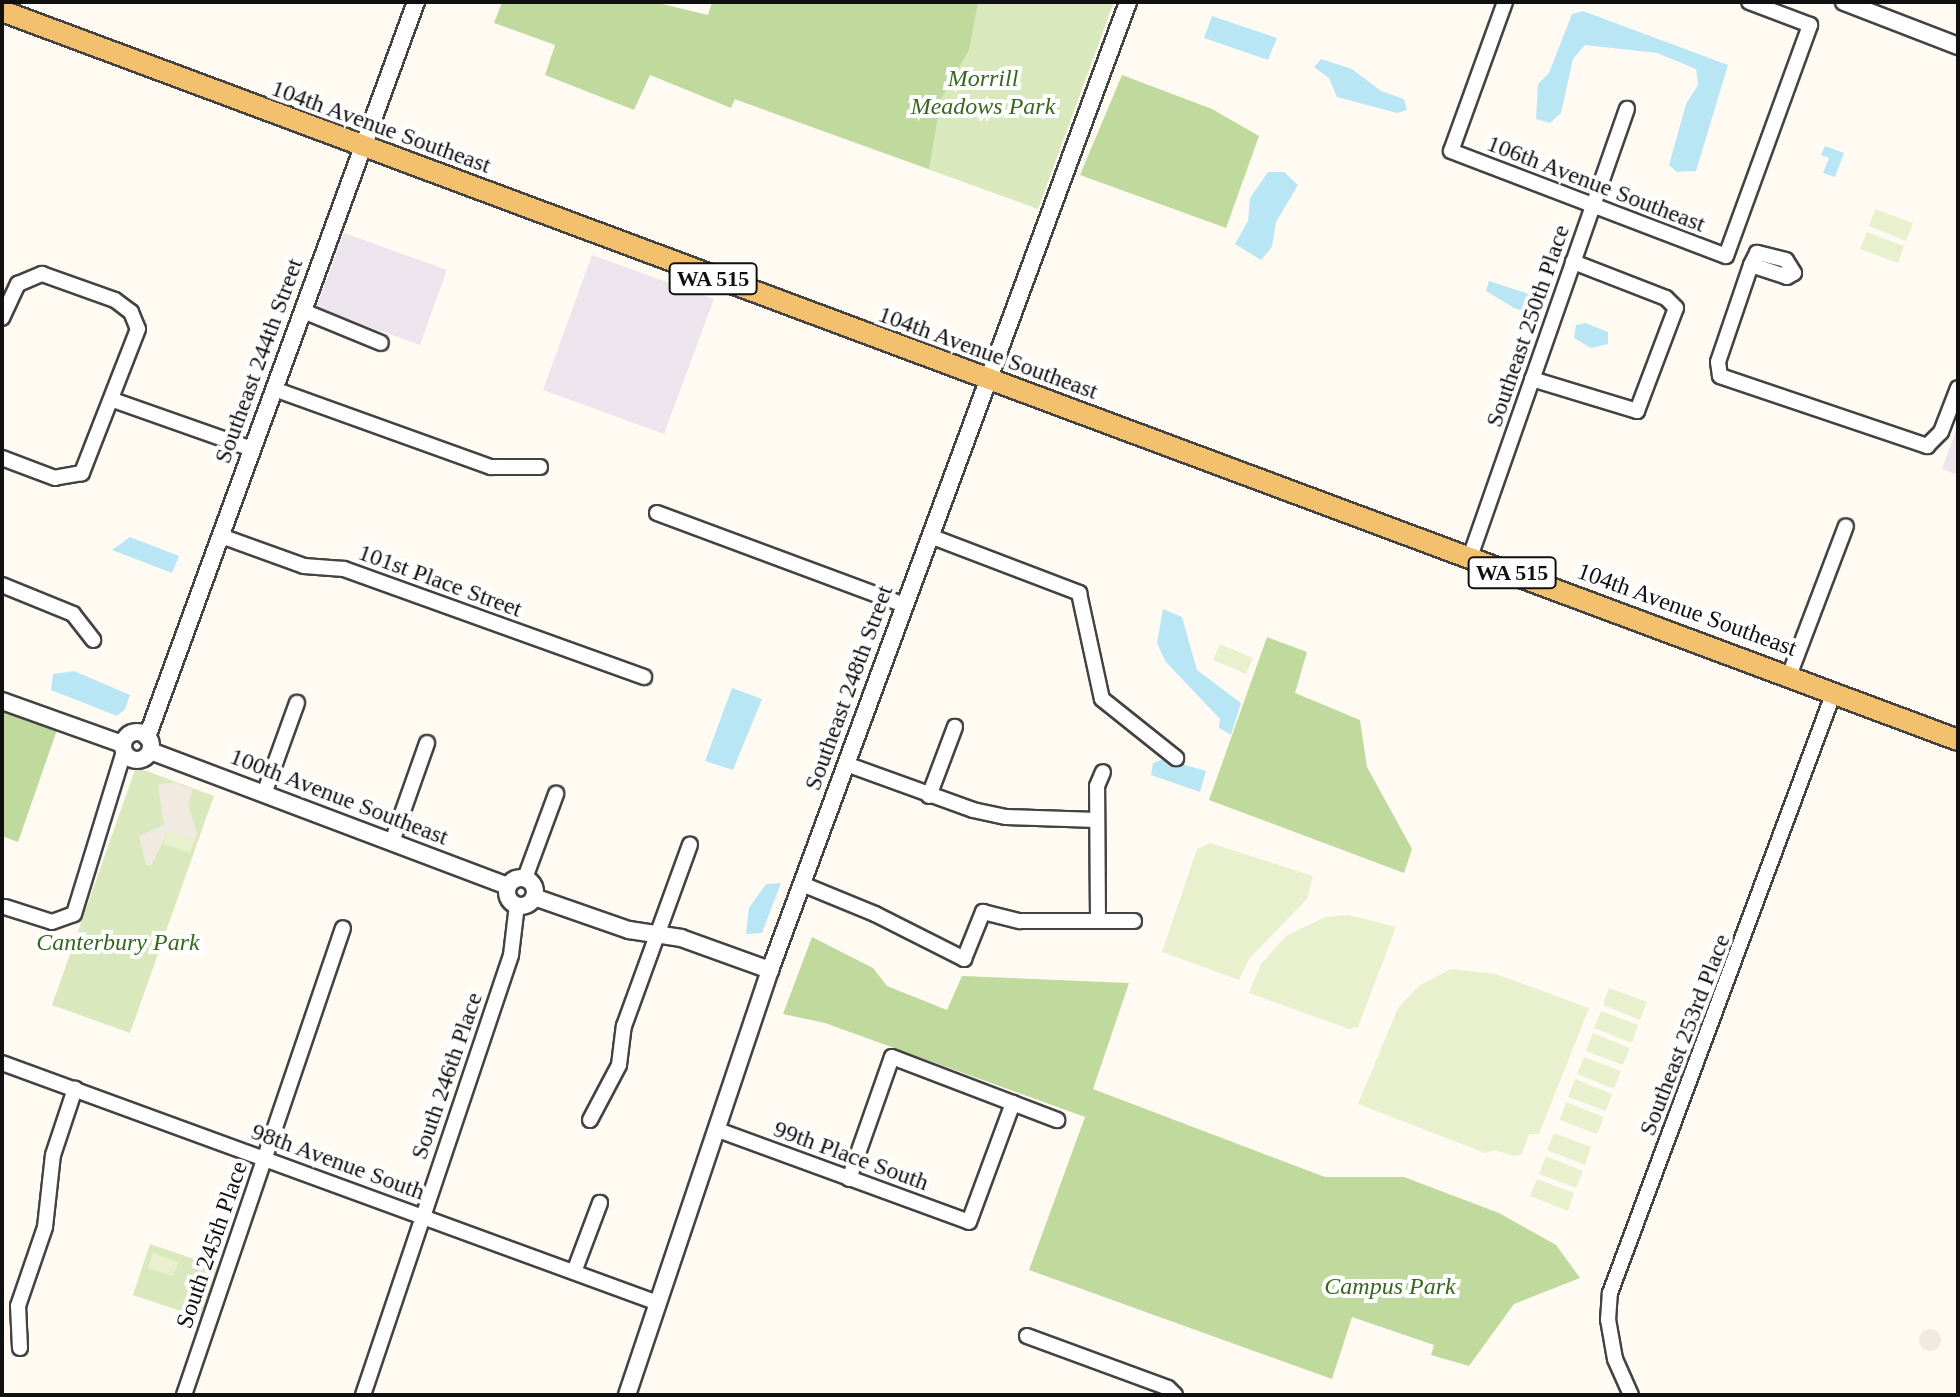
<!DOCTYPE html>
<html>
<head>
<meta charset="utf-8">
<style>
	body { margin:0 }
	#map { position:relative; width:1960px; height:1397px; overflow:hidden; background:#fffbf3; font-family:Georgia,serif }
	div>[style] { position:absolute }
	.industrial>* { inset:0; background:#ece5ee }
	.green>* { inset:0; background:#d9e9bd }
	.forest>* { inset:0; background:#c0d99d }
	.pitch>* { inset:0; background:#e9f0ce }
	.plaza>* { inset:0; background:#f0eae1 }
	.round { border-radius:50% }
	.water>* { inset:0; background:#b9e6f4 }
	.roads { filter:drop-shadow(2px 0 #434343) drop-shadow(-2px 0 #434343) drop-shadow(0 2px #434343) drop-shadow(0 -2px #434343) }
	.minor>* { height:14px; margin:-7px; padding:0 7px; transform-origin:7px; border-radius:7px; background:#fff }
	.tertiary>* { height:16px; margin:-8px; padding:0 8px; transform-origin:8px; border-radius:8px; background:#fff }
	.tertiary>.ring { margin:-8px; padding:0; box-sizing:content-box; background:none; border:16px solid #fff; border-radius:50% }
	.primary>* { height:20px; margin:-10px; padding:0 10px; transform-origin:10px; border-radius:10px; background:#f3c16e }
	span { translate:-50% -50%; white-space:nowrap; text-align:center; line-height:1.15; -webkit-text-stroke:8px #fff; paint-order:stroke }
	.shield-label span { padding:2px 6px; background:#fff; border:2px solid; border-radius:6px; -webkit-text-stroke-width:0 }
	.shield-label { font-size:22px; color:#101010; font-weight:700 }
	.park-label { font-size:24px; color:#396621; font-style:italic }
	.street-label { font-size:24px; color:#101010 }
	.frame { position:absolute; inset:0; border:4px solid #101010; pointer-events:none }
</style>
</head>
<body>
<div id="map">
	<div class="industrial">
		<i style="clip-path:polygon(344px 233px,447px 270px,420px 345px,316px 308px)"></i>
		<i style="clip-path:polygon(592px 255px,714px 299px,664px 434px,543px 390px)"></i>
		<i style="clip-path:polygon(1958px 425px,1958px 475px,1942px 469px)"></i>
	</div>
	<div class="green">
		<i style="clip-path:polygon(771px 2px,1114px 2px,1038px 209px,734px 99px)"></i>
		<i style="clip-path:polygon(136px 767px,214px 796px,130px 1033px,52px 1005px)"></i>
		<i style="clip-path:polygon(150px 1244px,218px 1267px,201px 1318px,133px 1295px)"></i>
	</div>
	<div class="forest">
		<i style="clip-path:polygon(502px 2px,654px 2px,708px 15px,712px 2px,978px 2px,969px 50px,941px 99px,929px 169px,735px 99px,731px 108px,650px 75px,634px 110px,545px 75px,555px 45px,494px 23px)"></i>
		<i style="clip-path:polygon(1122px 75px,1212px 109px,1259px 136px,1226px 228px,1080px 175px)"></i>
		<i style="clip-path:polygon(1267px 637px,1307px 652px,1295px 693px,1360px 720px,1367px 767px,1412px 849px,1404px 873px,1209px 800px)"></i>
		<i style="clip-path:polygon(2px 706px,58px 727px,18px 842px,2px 836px)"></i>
		<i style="clip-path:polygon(812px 937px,873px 968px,887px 986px,947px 1010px,962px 976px,1129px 983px,1093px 1089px,1325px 1177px,1404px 1177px,1499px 1213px,1556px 1245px,1580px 1278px,1514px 1304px,1469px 1366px,1431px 1355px,1434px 1345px,1352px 1317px,1332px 1379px,1029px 1270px,1085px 1117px,825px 1023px,783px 1014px)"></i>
	</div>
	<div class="pitch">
		<i style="clip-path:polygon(1875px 209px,1913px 223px,1906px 241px,1869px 226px)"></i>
		<i style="clip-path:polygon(1867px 232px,1904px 246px,1898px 263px,1860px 249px)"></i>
		<i style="clip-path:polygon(1220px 644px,1253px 658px,1246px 674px,1213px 660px)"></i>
		<i style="clip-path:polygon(168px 831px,195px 840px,190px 853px,164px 844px)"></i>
		<i style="clip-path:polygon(1210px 843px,1313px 876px,1307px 899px,1249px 959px,1239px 980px,1162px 952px,1197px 849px)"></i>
		<i style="clip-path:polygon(1349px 915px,1396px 927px,1358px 1027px,1349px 1029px,1249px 993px,1261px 964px,1286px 936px,1325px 917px)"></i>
		<i style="clip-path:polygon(1451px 969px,1496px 974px,1589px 1008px,1539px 1134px,1529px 1134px,1522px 1154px,1514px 1156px,1494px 1150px,1485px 1153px,1358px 1104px,1398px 1008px,1420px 985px)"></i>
		<i style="clip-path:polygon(1609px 988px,1647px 1002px,1640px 1020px,1603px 1005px)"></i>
		<i style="clip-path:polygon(1601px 1011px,1638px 1025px,1632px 1043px,1594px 1028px)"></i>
		<i style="clip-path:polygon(1593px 1033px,1630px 1048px,1623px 1065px,1586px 1051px)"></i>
		<i style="clip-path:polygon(1584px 1057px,1621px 1071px,1614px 1089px,1577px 1074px)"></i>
		<i style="clip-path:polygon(1575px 1079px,1612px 1094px,1606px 1111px,1568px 1097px)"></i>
		<i style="clip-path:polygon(1566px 1102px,1604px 1117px,1597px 1134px,1560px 1120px)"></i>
		<i style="clip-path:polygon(1554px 1133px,1591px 1147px,1585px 1165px,1547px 1150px)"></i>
		<i style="clip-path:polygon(1546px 1156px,1583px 1171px,1576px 1188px,1539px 1174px)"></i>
		<i style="clip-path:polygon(1537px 1179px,1574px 1193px,1568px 1211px,1530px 1196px)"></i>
		<i style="clip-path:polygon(153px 1253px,178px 1262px,173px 1276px,148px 1268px)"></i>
	</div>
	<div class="plaza">
		<i style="clip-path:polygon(173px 782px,193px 789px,188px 804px,197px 833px,195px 840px,168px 831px,151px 866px,146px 865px,139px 836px,164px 825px,158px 785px)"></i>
		<i class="round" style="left:1919px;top:1329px;width:22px;height:22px"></i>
	</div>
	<div class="water">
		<i style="clip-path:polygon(1583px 11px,1728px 65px,1696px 171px,1677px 172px,1669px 165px,1686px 104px,1698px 85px,1696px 69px,1657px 53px,1585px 45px,1573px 59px,1561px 113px,1550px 123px,1536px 119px,1538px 84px,1549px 73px,1572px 14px)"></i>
		<i style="clip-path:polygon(1212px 16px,1277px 38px,1268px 60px,1204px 38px)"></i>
		<i style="clip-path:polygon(1321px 59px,1352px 69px,1381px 91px,1404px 99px,1407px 110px,1397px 113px,1337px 97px,1329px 78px,1314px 67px)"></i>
		<i style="clip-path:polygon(1825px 146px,1844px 153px,1835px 177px,1823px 173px,1829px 158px,1821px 155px)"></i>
		<i style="clip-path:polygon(1268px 172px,1284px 172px,1298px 185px,1276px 222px,1272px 247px,1261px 260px,1235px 244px,1248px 221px,1250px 198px)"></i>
		<i style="clip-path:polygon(1489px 281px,1535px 296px,1543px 312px,1535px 315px,1514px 308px,1486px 291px)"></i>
		<i style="clip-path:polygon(1586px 323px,1608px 332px,1608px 344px,1591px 348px,1574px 338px,1576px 325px)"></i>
		<i style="clip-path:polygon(130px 537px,179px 556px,172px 573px,112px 550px)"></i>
		<i style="clip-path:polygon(1163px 609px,1182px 617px,1197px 670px,1241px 703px,1231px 735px,1219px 728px,1220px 719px,1165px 661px,1157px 643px)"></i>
		<i style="clip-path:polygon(74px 671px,130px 695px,125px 709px,117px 716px,51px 690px,53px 674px)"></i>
		<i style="clip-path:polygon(732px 688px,762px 699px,733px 770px,705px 761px)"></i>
		<i style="clip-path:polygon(1164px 759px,1206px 771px,1200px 792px,1151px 775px,1153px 763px)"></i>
		<i style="clip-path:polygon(781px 883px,762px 933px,746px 934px,749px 908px,766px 884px)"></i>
	</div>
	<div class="roads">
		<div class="minor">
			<i style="left:1505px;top:2px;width:158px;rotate:109.9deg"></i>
			<i style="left:1451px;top:151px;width:294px;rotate:20.9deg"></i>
			<i style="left:1726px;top:256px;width:246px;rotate:-70deg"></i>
			<i style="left:1810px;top:25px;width:65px;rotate:-159.3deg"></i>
			<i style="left:1751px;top:265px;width:38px;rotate:18deg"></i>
			<i style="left:1787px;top:277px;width:8px;rotate:-30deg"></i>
			<i style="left:1794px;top:273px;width:15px;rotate:-122deg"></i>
			<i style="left:1786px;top:260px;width:30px;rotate:-166deg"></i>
			<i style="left:1757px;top:253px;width:13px;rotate:117deg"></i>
			<i style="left:1751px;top:265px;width:102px;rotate:108.8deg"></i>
			<i style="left:1718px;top:362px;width:14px;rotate:82deg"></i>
			<i style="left:1720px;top:376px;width:219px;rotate:18.7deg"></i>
			<i style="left:1927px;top:446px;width:20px;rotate:-45deg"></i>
			<i style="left:1941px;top:432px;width:47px;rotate:-68.9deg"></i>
			<i style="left:303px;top:311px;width:84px;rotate:22.3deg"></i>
			<i style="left:2px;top:318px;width:38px;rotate:-65deg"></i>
			<i style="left:18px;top:284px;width:26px;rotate:-23deg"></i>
			<i style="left:42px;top:274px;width:77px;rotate:19.6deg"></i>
			<i style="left:115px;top:300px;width:20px;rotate:37deg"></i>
			<i style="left:131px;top:312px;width:18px;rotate:68deg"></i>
			<i style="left:138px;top:329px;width:155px;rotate:111.3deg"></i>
			<i style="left:82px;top:473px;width:27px;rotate:170deg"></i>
			<i style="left:55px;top:478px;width:57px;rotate:-159.3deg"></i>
			<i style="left:1532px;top:379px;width:110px;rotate:16.9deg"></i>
			<i style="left:1637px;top:411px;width:110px;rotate:-69.3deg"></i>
			<i style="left:1676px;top:308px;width:14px;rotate:-135deg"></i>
			<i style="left:1666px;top:298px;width:100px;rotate:-158.8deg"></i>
			<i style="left:274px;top:389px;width:231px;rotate:19.8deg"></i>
			<i style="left:491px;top:467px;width:49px"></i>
			<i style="left:113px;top:400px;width:147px;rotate:19.4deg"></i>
			<i style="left:657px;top:513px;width:265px;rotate:20.4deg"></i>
			<i style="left:221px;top:536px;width:88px;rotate:19.9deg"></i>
			<i style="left:304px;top:566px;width:40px;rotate:4.3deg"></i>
			<i style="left:344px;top:569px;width:319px;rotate:19.8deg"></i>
			<i style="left:930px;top:536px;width:160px;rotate:20.9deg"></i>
			<i style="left:1079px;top:593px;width:108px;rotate:77.8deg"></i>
			<i style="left:1102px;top:699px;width:95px;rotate:38.6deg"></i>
			<i style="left:1470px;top:557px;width:475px;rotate:-70.7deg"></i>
			<i style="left:2px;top:585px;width:77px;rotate:22.2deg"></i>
			<i style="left:73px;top:614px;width:33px;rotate:52deg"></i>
			<i style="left:1789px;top:676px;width:160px;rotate:-69.2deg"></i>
			<i style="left:846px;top:764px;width:135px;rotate:19.9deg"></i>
			<i style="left:973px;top:810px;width:34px;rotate:12deg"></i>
			<i style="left:1006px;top:817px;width:91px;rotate:1.9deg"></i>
			<i style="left:264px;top:794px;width:97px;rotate:-70.1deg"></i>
			<i style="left:929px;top:796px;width:74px;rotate:-69.4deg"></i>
			<i style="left:392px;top:842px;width:105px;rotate:-70.5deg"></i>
			<i style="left:525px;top:878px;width:90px;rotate:-69.7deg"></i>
			<i style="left:802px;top:884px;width:79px;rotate:22.3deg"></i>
			<i style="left:875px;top:914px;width:100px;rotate:26.8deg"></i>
			<i style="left:964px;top:959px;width:51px;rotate:-68deg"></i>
			<i style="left:983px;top:912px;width:38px;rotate:14deg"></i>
			<i style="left:1020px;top:921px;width:114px"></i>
			<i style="left:5px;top:907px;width:49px;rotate:17.7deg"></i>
			<i style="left:52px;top:922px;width:23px;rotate:-20deg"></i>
			<i style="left:74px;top:914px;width:166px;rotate:-72.9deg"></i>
			<i style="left:1098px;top:920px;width:134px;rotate:-90.4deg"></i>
			<i style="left:1097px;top:786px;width:15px;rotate:-67deg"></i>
			<i style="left:2px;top:1063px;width:699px;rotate:20.1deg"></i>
			<i style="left:590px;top:1120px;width:62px;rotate:-62.2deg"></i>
			<i style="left:619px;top:1065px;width:39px;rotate:-83deg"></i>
			<i style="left:624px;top:1026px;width:193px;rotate:-70deg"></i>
			<i style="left:718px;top:1130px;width:267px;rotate:20.1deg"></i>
			<i style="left:969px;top:1222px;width:127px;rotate:-69.7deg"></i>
			<i style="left:849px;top:1179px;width:129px;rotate:-70.6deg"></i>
			<i style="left:892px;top:1057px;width:177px;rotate:20.9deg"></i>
			<i style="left:574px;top:1272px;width:74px;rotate:-69.4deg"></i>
			<i style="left:1027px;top:1336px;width:150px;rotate:20.2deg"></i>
			<i style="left:1168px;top:1388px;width:10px;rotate:45deg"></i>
			<i style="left:20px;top:1348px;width:42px;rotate:-92.7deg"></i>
			<i style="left:18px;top:1306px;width:83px;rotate:-71.1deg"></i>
			<i style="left:45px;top:1227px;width:72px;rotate:-83.7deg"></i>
			<i style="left:53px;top:1155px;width:70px;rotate:-71.6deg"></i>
			<i style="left:184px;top:1395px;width:493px;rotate:-71.2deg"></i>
			<i style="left:363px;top:1395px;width:464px;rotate:-71.4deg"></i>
			<i style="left:511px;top:955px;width:50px;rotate:-83.2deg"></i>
			<i style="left:1631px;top:1395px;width:39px;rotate:-114deg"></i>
			<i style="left:1615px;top:1359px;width:40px;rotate:-100deg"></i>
			<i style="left:1608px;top:1320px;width:27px;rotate:-86deg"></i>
			<i style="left:1610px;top:1293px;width:641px;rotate:-69.56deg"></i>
		</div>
		<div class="tertiary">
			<i style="left:1844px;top:2px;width:122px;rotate:21.1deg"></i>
			<i style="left:2px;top:701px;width:124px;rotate:19.7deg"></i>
			<i class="ring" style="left:123px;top:732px;width:12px;height:12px"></i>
			<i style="left:147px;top:737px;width:783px;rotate:-69.9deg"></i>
			<i style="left:153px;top:752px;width:379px;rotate:20.7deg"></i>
			<i class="ring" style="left:507px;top:878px;width:12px;height:12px"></i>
			<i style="left:534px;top:897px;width:101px;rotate:19.2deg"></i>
			<i style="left:629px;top:930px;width:53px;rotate:8.7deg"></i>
			<i style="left:681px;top:938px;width:95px;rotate:19.8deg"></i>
			<i style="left:627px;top:1395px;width:448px;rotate:-71.4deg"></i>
			<i style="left:770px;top:970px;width:1032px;rotate:-69.7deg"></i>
		</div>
		<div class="primary">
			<i style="left:2px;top:11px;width:2087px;rotate:20.44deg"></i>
		</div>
	</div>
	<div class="shield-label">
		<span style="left:713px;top:279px">WA 515</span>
		<span style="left:1512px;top:573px">WA 515</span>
	</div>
	<div class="park-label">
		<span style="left:983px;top:93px">Morrill<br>Meadows Park</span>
		<span style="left:118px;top:943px">Canterbury Park</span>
		<span style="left:1390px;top:1287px">Campus Park</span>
	</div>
	<div class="street-label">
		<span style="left:381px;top:127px;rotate:20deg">104th Avenue Southeast</span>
		<span style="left:1596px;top:184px;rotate:21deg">106th Avenue Southeast</span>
		<span style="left:1528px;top:326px;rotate:-71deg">Southeast 250th Place</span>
		<span style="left:988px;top:353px;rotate:20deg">104th Avenue Southeast</span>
		<span style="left:259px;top:361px;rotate:-70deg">Southeast 244th Street</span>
		<span style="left:440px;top:581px;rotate:20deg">101st Place Street</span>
		<span style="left:1687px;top:610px;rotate:20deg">104th Avenue Southeast</span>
		<span style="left:849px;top:688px;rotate:-70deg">Southeast 248th Street</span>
		<span style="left:339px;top:797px;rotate:21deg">100th Avenue Southeast</span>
		<span style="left:1685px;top:1035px;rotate:-69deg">Southeast 253rd Place</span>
		<span style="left:447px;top:1076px;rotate:-71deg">South 246th Place</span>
		<span style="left:851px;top:1156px;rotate:20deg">99th Place South</span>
		<span style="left:338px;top:1162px;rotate:20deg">98th Avenue South</span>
		<span style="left:212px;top:1245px;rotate:-71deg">South 245th Place</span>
	</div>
	<div class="frame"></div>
</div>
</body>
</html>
